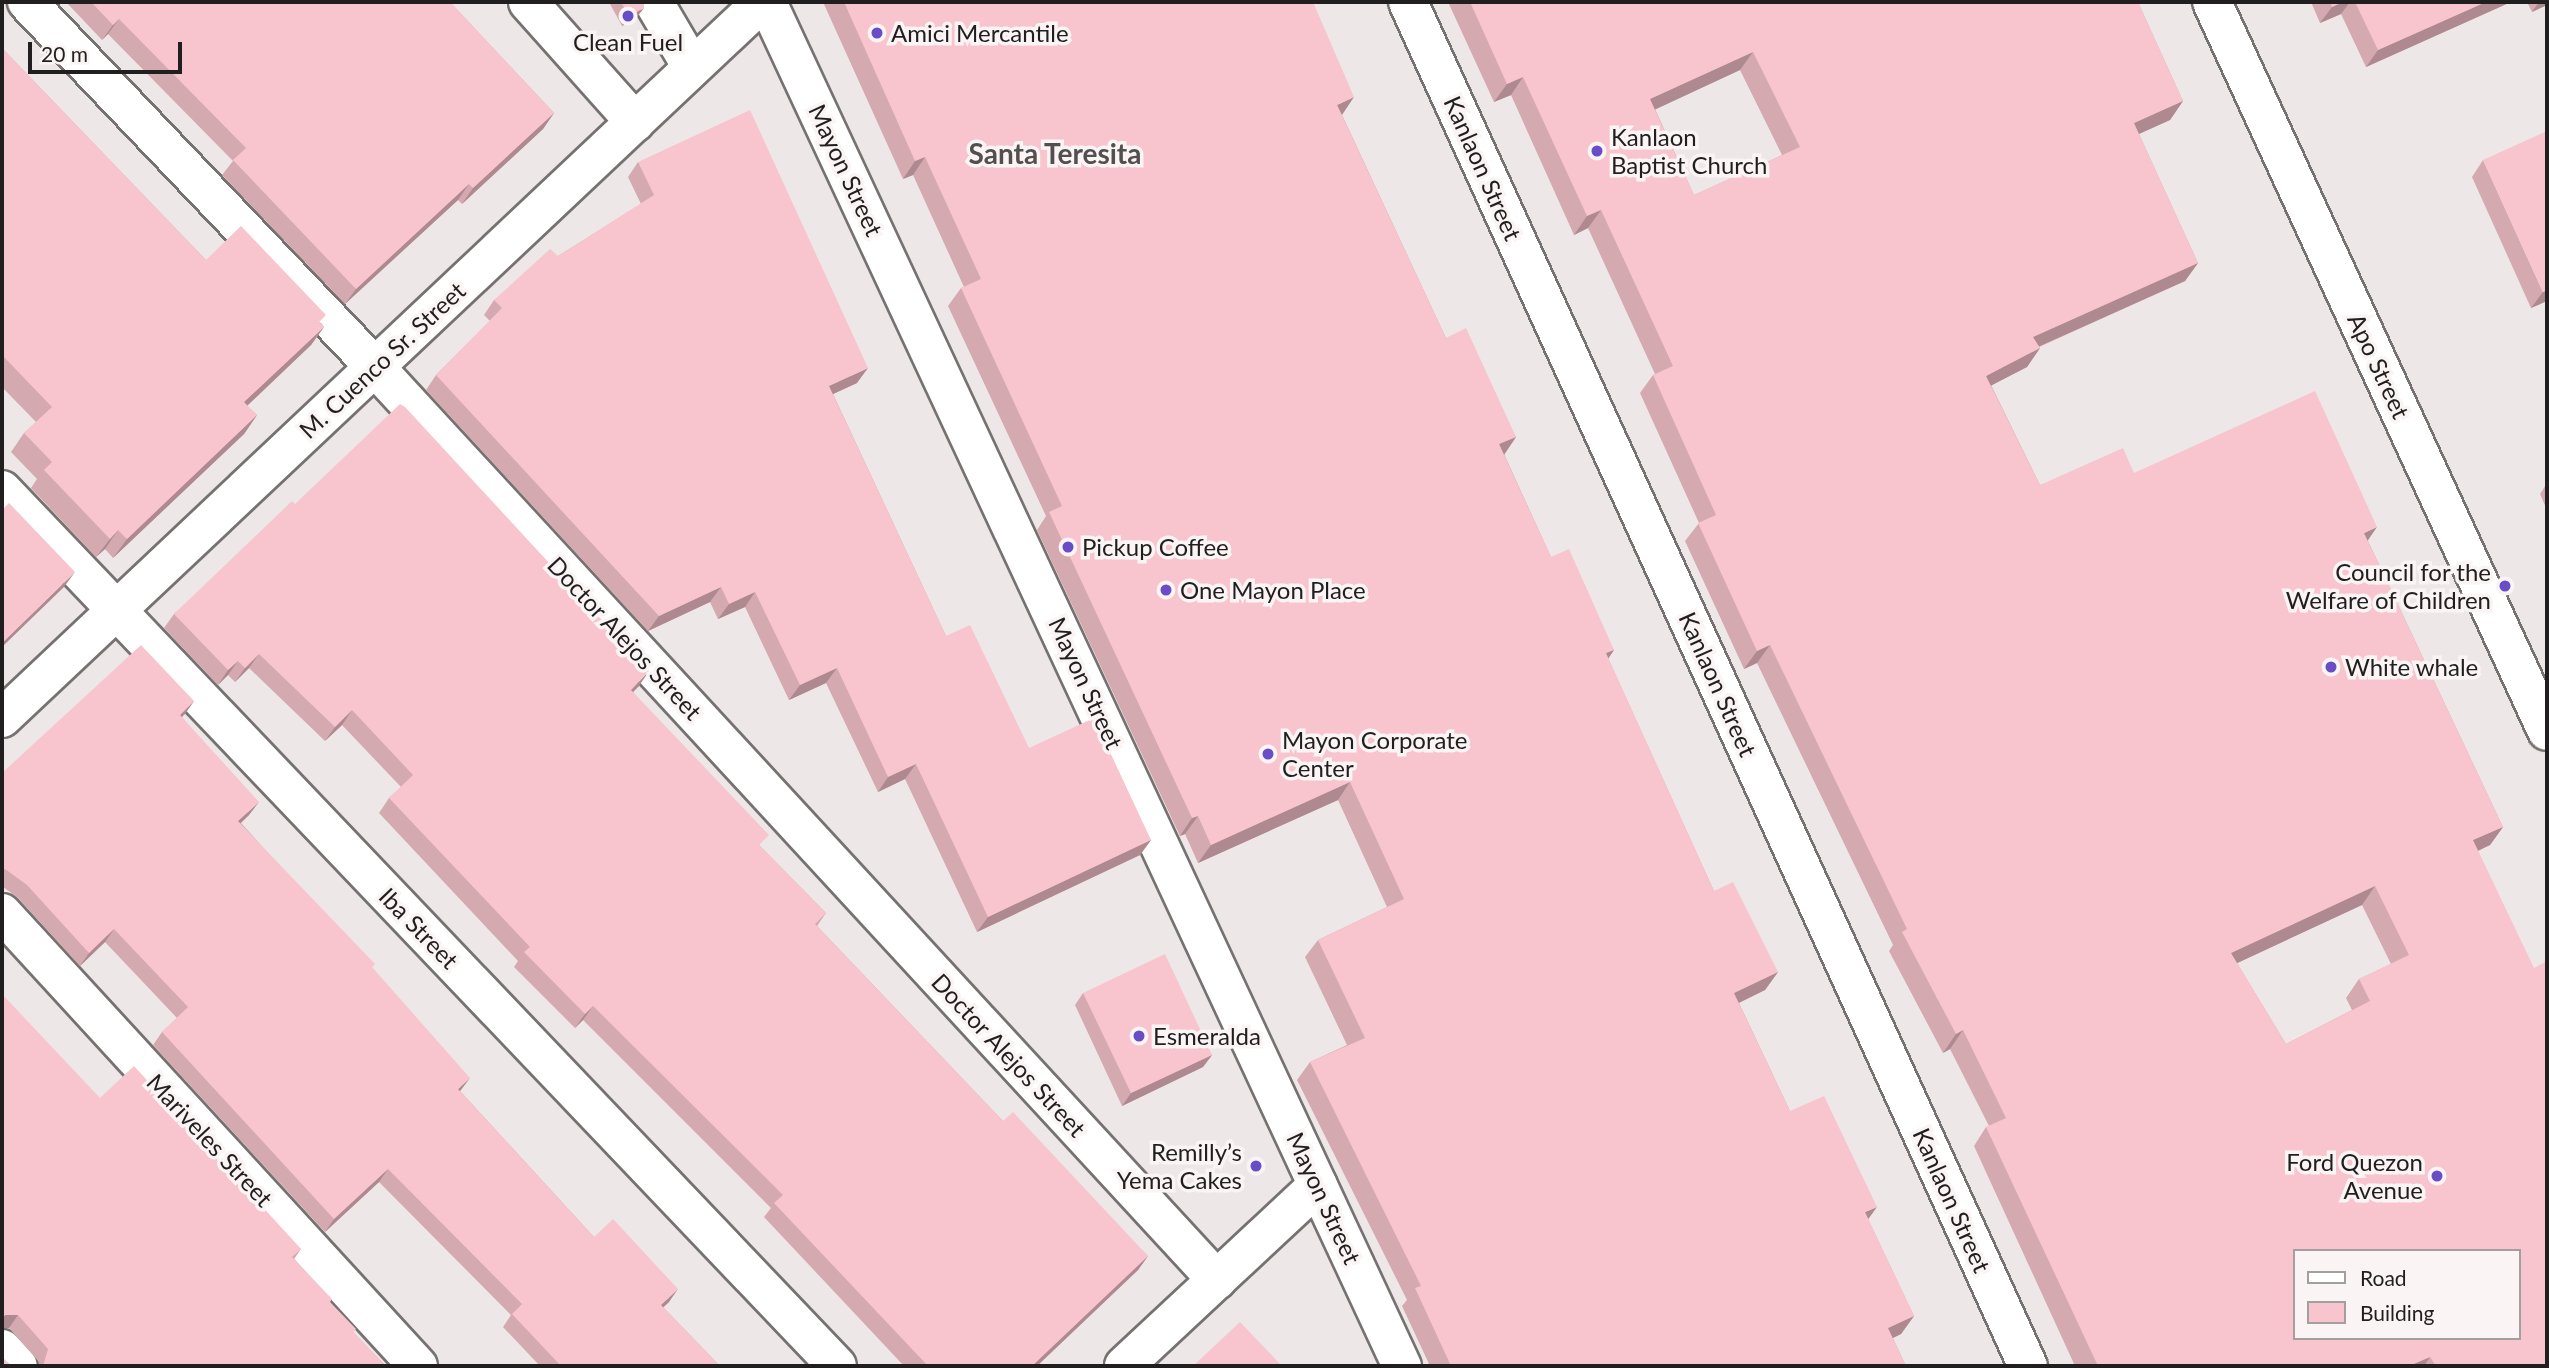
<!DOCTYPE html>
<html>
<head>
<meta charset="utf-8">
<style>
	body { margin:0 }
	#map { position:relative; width:2549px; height:1368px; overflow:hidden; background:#ede8e7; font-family:Lato,sans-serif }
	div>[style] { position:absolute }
	.roads { filter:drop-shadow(2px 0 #767271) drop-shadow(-2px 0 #767271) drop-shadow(0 2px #767271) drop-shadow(0 -2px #767271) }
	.minor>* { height:38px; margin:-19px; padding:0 19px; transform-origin:19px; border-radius:19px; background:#fff }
	.major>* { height:38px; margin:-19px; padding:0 19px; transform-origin:19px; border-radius:19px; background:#fff }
	.wall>* { inset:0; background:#d5a9b0 }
	.shaded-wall>* { inset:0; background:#ae8990 }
	.building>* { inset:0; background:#f8c4cd }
	.dots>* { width:19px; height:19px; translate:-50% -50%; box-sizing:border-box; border:4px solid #faf5f4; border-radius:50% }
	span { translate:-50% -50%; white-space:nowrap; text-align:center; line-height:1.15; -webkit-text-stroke:7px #faf5f4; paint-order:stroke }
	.poi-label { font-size:24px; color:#201e1e }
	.left { translate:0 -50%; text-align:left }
	.right { translate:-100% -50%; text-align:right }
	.street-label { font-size:24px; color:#201e1e }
	.quarter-label { font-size:28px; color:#534f4e; font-weight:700 }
	.frame { position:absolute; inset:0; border:4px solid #201e1e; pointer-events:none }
	.legend { position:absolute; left:2293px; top:1249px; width:228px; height:91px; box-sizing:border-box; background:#faf5f4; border:2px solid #a39f9e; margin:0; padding:9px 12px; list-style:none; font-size:21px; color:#201e1e }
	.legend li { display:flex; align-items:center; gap:14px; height:35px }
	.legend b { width:35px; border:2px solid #a39f9e }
	.scale { position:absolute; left:28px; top:42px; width:154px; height:32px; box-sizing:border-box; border:4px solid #201e1e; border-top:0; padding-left:9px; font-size:21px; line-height:24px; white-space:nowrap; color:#201e1e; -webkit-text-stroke:5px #faf5f4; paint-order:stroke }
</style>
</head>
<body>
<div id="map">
	<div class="roads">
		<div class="minor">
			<i style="left:27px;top:2px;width:504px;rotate:46.37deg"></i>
			<i style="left:375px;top:367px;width:1242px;rotate:47.32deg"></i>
			<i style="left:528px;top:2px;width:161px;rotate:48.3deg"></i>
			<i style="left:1408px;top:2px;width:1498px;rotate:65.56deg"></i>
			<i style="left:2212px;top:2px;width:802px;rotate:65.32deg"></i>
			<i style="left:656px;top:6px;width:71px;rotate:59.5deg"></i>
			<i style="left:2px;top:490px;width:1210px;rotate:46.37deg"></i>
			<i style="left:2px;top:718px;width:1044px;rotate:-43.29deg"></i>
			<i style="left:2px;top:913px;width:615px;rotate:47.44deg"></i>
			<i style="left:2px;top:1349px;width:23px;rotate:47deg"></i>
			<i style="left:1124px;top:1366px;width:265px;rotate:-43deg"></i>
		</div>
		<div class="major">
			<i style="left:767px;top:2px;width:1505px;rotate:65.04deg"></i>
		</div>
	</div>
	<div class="wall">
		<i style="clip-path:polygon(66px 2px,450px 2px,554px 113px,543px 129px,462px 204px,458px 200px,345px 304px,222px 175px,233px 161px,108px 34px,102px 40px)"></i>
		<i style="clip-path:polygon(609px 2px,644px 2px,637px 17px,622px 26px)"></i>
		<i style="clip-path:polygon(823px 2px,1313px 2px,1342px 115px,1446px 338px,1516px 437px,1504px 454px,1551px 557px,1614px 650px,1608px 658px,1714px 891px,1778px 972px,1765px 990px,1739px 1003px,1790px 1111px,1868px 1219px,1914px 1316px,1901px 1334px,1893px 1338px,1906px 1366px,1430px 1366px,1402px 1306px,1407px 1300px,1297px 1080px,1310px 1062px,1347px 1045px,1305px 957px,1318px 940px,1387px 907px,1338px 800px,1198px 863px,1185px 834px,1180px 836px,1037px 530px,1046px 516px,948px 306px,961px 288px,964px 287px,913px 175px,903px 179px)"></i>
		<i style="clip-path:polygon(evenodd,1448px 2px,2138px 2px,2183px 101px,2170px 120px,2139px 134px,2198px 263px,2185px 281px,2039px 347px,2040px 348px,2027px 367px,1991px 385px,2040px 485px,2134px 473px,2368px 541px,2503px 827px,2490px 845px,2478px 851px,2547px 1366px,2075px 1366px,1974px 1146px,1986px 1127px,1989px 1126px,1950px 1049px,1943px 1053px,1889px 951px,1893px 945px,1757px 663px,1744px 669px,1685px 541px,1699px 523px,1640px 393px,1653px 375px,1655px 374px,1588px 228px,1574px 235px,1511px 95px,1494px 102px,1448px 2px,1740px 70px,1782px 155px,1694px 195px,1655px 109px,1740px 70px,1448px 2px,2362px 905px,2391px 964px,2359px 979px,2346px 998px,2352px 1010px,2286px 1044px,2237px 963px,2362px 905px)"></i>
		<i style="clip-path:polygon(2311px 2px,2511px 2px,2366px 67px,2341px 14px,2320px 23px)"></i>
		<i style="clip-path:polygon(2527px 2px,2547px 2px,2547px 5px,2532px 12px)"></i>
		<i style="clip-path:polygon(2px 48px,206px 260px,321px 323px,324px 327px,311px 345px,247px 406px,257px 415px,244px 434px,113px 558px,105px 549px,96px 557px,31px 488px,37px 479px,11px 452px,24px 433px,36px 422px,2px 387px)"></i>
		<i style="clip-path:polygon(2483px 160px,2547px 301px,2531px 308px,2472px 177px)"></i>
		<i style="clip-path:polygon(638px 162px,857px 383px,833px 394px,946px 636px,1029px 748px,1151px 840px,1140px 855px,977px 932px,905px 779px,878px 792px,826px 683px,789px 700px,745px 607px,718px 619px,710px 602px,648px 631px,426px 390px,436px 375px,490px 321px,484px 315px,494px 300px,558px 256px,641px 204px,628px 177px)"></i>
		<i style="clip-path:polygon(2547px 483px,2547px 510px,2540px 494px)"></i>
		<i style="clip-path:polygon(295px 504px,639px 686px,633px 692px,761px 847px,826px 913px,817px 926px,1003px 1121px,1148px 1256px,1138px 1270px,1037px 1366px,904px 1366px,764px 1217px,771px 1208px,583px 1020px,575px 1028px,514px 967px,518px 961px,379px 813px,389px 798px,401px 787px,342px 725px,325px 741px,249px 668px,235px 682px,228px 675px,218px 685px,164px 628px,174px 614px)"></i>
		<i style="clip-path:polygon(194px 701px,182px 717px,249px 815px,241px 823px,372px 968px,460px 1091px,594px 1237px,669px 1302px,663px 1307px,720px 1366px,540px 1366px,503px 1327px,511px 1315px,379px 1182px,325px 1232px,153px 1045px,162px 1032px,177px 1018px,105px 942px,80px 966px,18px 898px,2px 886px,2px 773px)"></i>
		<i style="clip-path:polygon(1083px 993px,1212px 1055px,1203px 1067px,1122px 1106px,1075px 1005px)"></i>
		<i style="clip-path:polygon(100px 1098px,301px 1249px,294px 1259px,330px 1302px,354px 1333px,386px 1366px,38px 1366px,39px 1362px,9px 1328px)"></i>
	</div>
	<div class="shaded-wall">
		<i style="clip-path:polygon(2343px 2px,2350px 2px,2341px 14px,2320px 23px,2332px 7px)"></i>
		<i style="clip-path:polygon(2486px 2px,2511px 2px,2366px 67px,2378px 50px)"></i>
		<i style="clip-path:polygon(2539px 2px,2547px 2px,2547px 5px,2532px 12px)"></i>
		<i style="clip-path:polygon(644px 8px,637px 17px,622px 26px,629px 16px)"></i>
		<i style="clip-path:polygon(119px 19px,108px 34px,102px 40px,113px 25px)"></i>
		<i style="clip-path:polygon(1753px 52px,1740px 70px,1637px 118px,1650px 99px)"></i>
		<i style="clip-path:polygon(1523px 77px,1511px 95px,1494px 102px,1507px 84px)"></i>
		<i style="clip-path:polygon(1354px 97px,1342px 115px,1337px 105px)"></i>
		<i style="clip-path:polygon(2183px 101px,2170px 120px,2121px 142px,2134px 123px)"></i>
		<i style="clip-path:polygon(554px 113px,543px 129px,462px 204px,473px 188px)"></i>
		<i style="clip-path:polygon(925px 157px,913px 175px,903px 179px,915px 161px)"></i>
		<i style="clip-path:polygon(469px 184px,458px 200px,345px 304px,356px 289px)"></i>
		<i style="clip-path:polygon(1601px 210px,1588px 228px,1574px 235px,1587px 216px)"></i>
		<i style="clip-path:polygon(2198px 263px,2185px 281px,2020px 355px,2033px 337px)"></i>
		<i style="clip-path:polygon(2547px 290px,2547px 301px,2531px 308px,2543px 292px)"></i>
		<i style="clip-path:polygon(324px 327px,311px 345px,231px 421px,244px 402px)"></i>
		<i style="clip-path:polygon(2040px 348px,2027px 367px,1973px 395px,1986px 376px)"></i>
		<i style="clip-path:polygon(868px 368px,857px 383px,818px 401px,829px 386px)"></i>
		<i style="clip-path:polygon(257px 415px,244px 434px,113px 558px,127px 539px)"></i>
		<i style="clip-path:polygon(1516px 437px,1504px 455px,1499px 444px)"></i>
		<i style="clip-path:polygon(2377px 527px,2364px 546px,2364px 533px)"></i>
		<i style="clip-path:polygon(118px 530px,105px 549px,96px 557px,110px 539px)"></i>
		<i style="clip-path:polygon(75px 572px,64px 587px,2px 647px,2px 643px)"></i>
		<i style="clip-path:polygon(721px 587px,710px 602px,648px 631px,659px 616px)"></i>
		<i style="clip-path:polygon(755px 592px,745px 607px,718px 619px,729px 604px)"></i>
		<i style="clip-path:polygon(1770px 645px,1757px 663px,1744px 669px,1757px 651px)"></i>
		<i style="clip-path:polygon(1614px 650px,1602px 668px,1606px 653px)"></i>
		<i style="clip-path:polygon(259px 654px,249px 668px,235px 682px,245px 668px)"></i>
		<i style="clip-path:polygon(238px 661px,228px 675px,218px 685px,228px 670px)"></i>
		<i style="clip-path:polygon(837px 668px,826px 683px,789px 700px,800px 685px)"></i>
		<i style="clip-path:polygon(649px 671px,639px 686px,621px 704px,631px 690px)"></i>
		<i style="clip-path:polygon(194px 701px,185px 714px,171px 727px,180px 715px)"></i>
		<i style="clip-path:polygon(352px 710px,342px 725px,325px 741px,335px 727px)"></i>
		<i style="clip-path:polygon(916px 764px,905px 779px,878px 792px,888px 777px)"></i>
		<i style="clip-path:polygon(1350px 782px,1338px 800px,1198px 863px,1211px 845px)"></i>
		<i style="clip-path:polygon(259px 802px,249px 815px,229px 834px,238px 821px)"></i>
		<i style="clip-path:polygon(1198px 816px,1185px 834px,1180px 836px,1192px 818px)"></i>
		<i style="clip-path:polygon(2503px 827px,2490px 845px,2460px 859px,2473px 840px)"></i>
		<i style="clip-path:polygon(1151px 840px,1140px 855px,977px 932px,988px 917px)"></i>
		<i style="clip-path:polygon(2375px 886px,2362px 905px,2218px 972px,2231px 953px)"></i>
		<i style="clip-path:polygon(114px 929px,105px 942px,80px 966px,89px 953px)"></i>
		<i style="clip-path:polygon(1778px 972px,1765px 990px,1722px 1011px,1734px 993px)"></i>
		<i style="clip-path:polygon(593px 1006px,583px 1020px,575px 1028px,585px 1014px)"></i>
		<i style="clip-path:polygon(1963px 1030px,1950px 1049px,1943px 1053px,1956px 1034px)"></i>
		<i style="clip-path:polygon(1212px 1055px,1203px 1067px,1122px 1106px,1131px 1093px)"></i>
		<i style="clip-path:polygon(470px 1078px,461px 1090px,449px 1102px,458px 1089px)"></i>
		<i style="clip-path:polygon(388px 1169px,379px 1182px,325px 1232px,334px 1219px)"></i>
		<i style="clip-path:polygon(1877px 1207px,1864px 1225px,1865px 1212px)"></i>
		<i style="clip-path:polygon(1148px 1256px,1138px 1270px,1037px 1366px,1032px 1366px)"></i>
		<i style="clip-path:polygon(678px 1289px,669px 1302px,652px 1318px,661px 1305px)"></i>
		<i style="clip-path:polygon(5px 1315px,18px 1315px,9px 1328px,2px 1328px,2px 1318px)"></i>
		<i style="clip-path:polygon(1914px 1316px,1901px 1334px,1876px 1346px,1888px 1328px)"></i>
		<i style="clip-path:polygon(2430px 1357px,2424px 1366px,2409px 1366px)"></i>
	</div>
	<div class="building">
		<i style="clip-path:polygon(91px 2px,450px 2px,554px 113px,473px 188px,469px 184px,356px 289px,233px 160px,246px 148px,119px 19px,113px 25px)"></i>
		<i style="clip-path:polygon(621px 2px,644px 2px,644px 8px,629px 16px)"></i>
		<i style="clip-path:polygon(844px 2px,1313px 2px,1354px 97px,1337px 105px,1446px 338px,1466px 328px,1516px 437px,1499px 444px,1551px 557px,1569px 549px,1614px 650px,1606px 653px,1714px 891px,1733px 882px,1778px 972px,1734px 993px,1790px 1111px,1824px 1096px,1877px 1207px,1865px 1212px,1914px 1316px,1888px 1328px,1906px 1366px,1451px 1366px,1415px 1288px,1421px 1286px,1310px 1062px,1365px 1038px,1318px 940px,1404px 899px,1350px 782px,1211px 845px,1198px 816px,1192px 818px,1049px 512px,1062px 506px,961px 288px,981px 279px,925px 157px,915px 161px)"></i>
		<i style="clip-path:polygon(evenodd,1470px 2px,2138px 2px,2183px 101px,2134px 123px,2198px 263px,2033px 337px,2040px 348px,1986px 376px,2040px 485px,2123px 448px,2134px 473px,2315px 391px,2377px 527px,2364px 533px,2503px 827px,2473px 840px,2534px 968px,2547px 961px,2547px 1366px,2436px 1366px,2430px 1357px,2409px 1366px,2098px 1366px,1986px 1127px,2006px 1118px,1963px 1030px,1956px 1034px,1902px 932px,1907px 929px,1770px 645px,1757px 651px,1698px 523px,1716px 515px,1653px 375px,1673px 366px,1601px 210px,1587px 216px,1523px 77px,1507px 84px,1470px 2px,1753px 52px,1800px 147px,1694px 195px,1650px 99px,1753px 52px,1470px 2px,2375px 886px,2409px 955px,2359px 979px,2370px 1001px,2286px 1044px,2231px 953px,2375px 886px,1470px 2px,2295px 1251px,2519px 1251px,2519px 1338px,2295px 1338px,2295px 1251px)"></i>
		<i style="clip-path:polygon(2330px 2px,2343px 2px,2332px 7px)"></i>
		<i style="clip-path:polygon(2355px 2px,2486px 2px,2378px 50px)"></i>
		<i style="clip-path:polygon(2px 48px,206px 260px,241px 226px,326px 315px,319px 322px,324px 327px,244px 402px,257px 415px,127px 539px,118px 530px,110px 539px,44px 470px,52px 462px,24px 433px,52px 407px,2px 355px)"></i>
		<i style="clip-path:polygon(750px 110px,868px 368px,829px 386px,946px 636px,970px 625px,1029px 748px,1094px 718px,1151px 840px,988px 917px,916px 764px,888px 777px,837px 668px,800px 685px,755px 592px,729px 604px,721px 587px,659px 616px,436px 375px,502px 308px,494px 300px,550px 249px,558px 256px,654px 195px,638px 162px)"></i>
		<i style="clip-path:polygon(2547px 131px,2547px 290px,2543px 292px,2483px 160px)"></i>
		<i style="clip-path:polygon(400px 404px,405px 407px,649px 671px,631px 690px,769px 835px,759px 845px,826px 913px,815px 924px,1003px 1121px,1013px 1112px,1148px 1256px,1032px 1366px,928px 1366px,774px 1203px,783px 1195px,593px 1006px,585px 1014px,524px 952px,530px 947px,389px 798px,413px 775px,352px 710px,335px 727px,259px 654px,245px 668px,238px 661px,228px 670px,174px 614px,292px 501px,295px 504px)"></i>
		<i style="clip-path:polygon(9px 503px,75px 572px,2px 643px,2px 510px)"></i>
		<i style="clip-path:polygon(141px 645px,194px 701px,180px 715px,259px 802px,238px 821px,375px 964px,372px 967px,470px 1078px,458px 1089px,594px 1237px,613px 1219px,678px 1289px,661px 1305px,720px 1366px,561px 1366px,512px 1314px,522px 1304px,388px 1169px,334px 1219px,162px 1032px,188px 1007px,114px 929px,89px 953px,27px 885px,5px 869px,2px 871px,2px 773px)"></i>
		<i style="clip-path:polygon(1165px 954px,1212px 1055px,1131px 1093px,1083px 993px)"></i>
		<i style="clip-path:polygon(2px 994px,100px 1098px,134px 1066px,301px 1249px,292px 1257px,332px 1299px,330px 1302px,356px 1329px,353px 1332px,386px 1366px,43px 1366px,48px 1349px,18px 1315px,5px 1315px,2px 1318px)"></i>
		<i style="clip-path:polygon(1240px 1322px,1282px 1366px,1193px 1366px)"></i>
		<i style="clip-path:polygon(2px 1357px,12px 1366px,2px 1366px)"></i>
	</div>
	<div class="dots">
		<i style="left:628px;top:16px;background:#694dc6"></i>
		<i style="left:877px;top:33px;background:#694dc6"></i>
		<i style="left:1597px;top:151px;background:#694dc6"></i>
		<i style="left:1068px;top:547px;background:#694dc6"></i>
		<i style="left:2505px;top:586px;background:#694dc6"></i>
		<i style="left:1166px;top:590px;background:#694dc6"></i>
		<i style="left:2331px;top:667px;background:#694dc6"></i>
		<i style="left:1268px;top:754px;background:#694dc6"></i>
		<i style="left:1139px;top:1036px;background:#694dc6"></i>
		<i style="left:1256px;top:1166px;background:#694dc6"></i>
		<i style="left:2437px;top:1176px;background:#694dc6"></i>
	</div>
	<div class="poi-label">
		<span class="left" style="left:891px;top:33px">Amici Mercantile</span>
		<span style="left:628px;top:42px">Clean Fuel</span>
		<span class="left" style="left:1611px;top:151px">Kanlaon<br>Baptist Church</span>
		<span class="left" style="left:1082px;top:547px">Pickup Coffee</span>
		<span class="right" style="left:2491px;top:586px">Council for the<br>Welfare of Children</span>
		<span class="left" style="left:1180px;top:590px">One Mayon Place</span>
		<span class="left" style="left:2345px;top:667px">White whale</span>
		<span class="left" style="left:1282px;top:754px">Mayon Corporate<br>Center</span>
		<span class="left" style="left:1153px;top:1036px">Esmeralda</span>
		<span class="right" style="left:1242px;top:1166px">Remilly’s<br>Yema Cakes</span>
		<span class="right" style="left:2423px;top:1176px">Ford Quezon<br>Avenue</span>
	</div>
	<div class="street-label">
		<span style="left:1483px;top:168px;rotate:66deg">Kanlaon Street</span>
		<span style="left:846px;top:170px;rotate:65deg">Mayon Street</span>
		<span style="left:382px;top:360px;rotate:-43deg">M. Cuenco Sr. Street</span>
		<span style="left:2379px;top:366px;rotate:65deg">Apo Street</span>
		<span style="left:625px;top:638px;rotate:47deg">Doctor Alejos Street</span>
		<span style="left:1086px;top:683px;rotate:65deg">Mayon Street</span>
		<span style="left:1718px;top:684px;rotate:66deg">Kanlaon Street</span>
		<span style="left:419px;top:928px;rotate:46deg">Iba Street</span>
		<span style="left:1009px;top:1055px;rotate:47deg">Doctor Alejos Street</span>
		<span style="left:210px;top:1140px;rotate:47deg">Mariveles Street</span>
		<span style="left:1324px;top:1198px;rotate:65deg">Mayon Street</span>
		<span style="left:1952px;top:1200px;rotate:66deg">Kanlaon Street</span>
	</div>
	<div class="quarter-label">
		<span style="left:1055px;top:153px">Santa Teresita</span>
	</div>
	<div class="frame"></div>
	<ul class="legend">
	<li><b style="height:9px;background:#fff"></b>Road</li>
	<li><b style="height:19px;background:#f8c4cd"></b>Building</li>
	</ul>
	<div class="scale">20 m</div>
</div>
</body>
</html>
